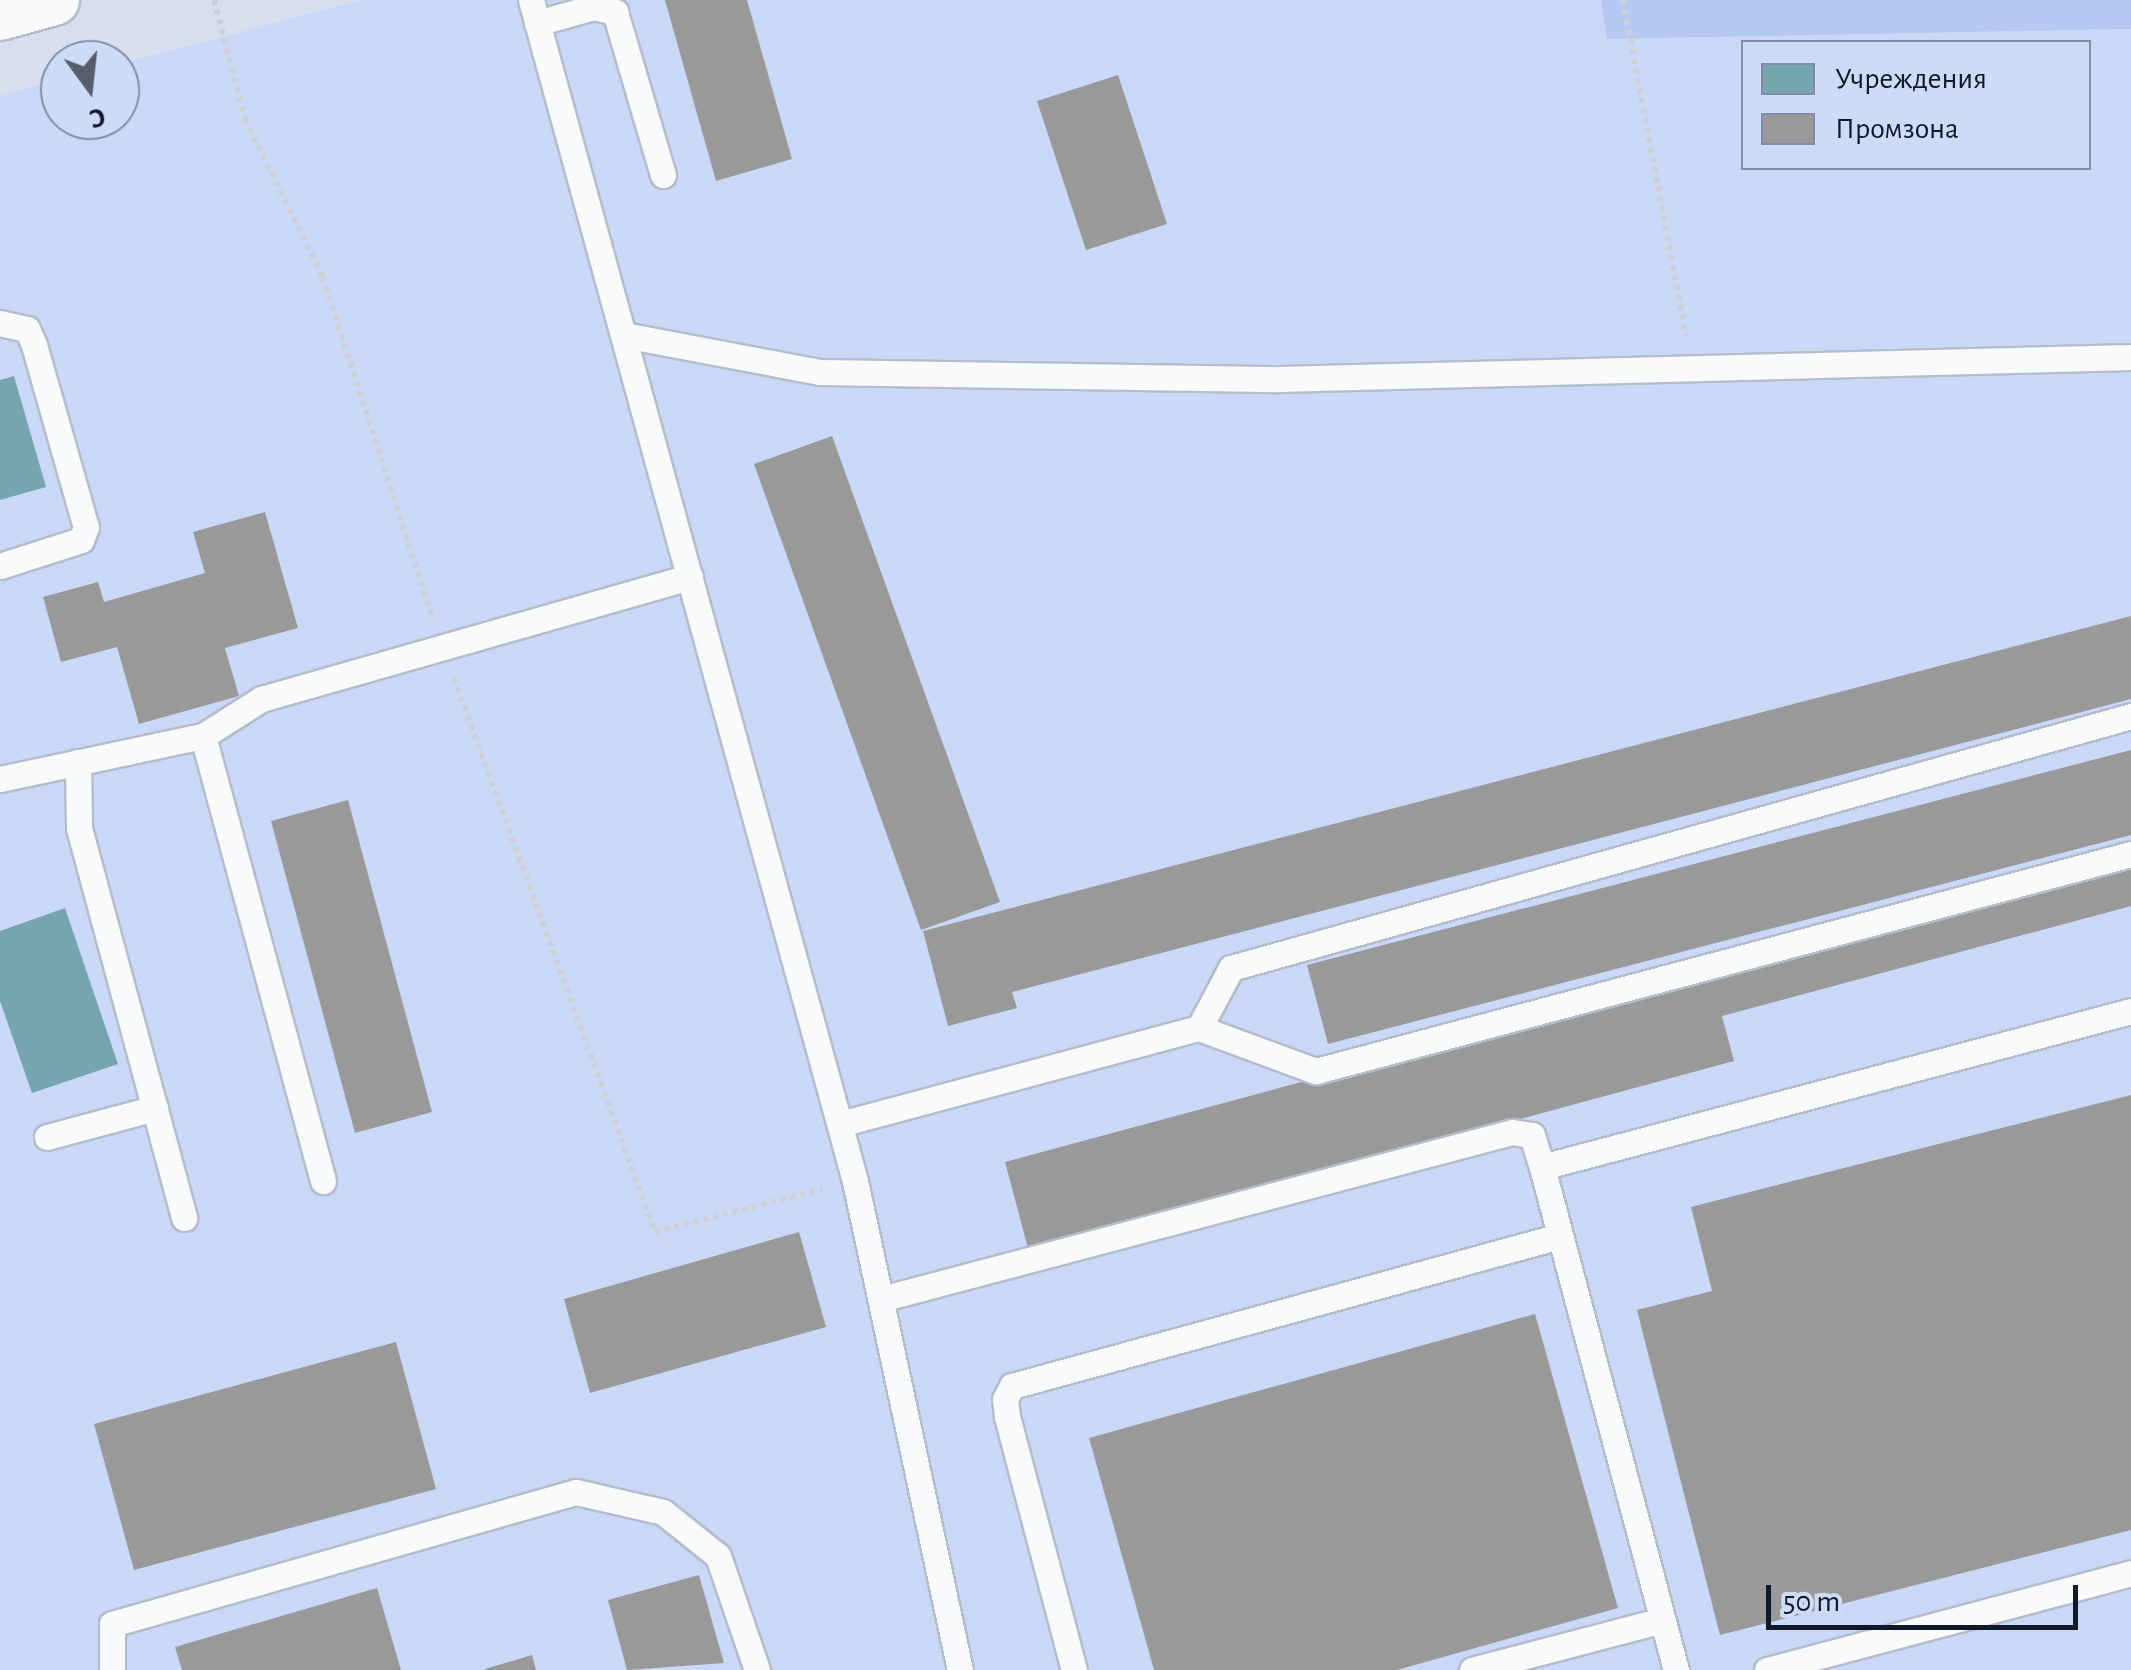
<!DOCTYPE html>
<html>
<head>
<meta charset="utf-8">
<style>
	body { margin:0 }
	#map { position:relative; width:2131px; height:1670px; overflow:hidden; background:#d7deee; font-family:"Alegreya Sans",sans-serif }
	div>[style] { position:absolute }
	.built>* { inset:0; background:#cad8f7 }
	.green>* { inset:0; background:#b5c8f1 }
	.public>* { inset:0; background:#76a5af }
	.industry>* { inset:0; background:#999 }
	.path>* { height:6px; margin-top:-3px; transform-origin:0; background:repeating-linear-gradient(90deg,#cdcfd4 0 5px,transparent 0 10px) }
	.roads { filter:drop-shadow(2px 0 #b5bccc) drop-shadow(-2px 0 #b5bccc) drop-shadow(0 2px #b5bccc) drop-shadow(0 -2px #b5bccc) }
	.service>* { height:25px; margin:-12.5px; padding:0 12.5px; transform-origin:12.5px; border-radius:12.5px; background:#f9fafc }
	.minor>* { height:50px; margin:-25px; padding:0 25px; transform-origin:25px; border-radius:25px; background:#f9fafc }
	span { translate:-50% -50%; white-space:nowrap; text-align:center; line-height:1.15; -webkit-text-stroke:10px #cedbf7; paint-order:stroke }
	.legend { position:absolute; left:1741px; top:40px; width:350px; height:130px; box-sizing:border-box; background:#cedbf7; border:2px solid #828da5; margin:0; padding:12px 18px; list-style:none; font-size:30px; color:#111829 }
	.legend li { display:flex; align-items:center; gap:20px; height:50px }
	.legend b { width:50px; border:2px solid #828da5 }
	.north { position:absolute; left:40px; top:40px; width:100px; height:100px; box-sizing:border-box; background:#cedbf7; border:2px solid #828da5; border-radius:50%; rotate:165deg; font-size:28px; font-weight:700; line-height:40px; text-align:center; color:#111829 }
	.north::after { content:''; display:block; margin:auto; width:35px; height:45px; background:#565d6e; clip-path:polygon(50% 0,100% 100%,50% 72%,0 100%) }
	.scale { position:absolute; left:1766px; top:1585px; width:312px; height:45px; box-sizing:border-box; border:5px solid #111829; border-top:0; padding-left:12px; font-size:30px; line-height:35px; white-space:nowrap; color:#111829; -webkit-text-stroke:8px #cedbf7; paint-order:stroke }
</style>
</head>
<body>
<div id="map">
	<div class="built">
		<i style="clip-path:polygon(evenodd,362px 0,1601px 0,1608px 39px,2131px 29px,2131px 1670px,0 1670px,0 96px,60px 80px,60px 120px,120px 120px,120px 64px,362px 0,1744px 42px,2088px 42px,2088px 168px,1744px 168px,1744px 42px)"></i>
	</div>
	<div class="green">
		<i style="clip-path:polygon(1601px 0,2131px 0,2131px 29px,1607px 39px)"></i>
	</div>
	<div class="public">
		<i style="clip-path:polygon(14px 376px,46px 487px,0 500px,0 380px)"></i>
		<i style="clip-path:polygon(65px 908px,118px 1064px,32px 1093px,0 1001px,0 931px)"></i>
	</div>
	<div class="industry">
		<i style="clip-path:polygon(665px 0,747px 0,792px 159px,716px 181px)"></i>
		<i style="clip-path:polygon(1118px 75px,1167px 224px,1086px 250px,1037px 101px)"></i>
		<i style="clip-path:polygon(832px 436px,1000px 902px,921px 930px,754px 464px)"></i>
		<i style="clip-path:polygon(265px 512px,298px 628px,225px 648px,239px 696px,139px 724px,117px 647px,61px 662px,43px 597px,98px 582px,104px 602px,205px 573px,193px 532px)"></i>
		<i style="clip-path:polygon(2131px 616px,2131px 699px,1012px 992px,1017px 1008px,948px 1026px,923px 931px)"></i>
		<i style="clip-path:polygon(2131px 750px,2131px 835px,1328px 1044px,1307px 965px)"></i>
		<i style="clip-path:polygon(348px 800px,432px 1112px,355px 1133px,271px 821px)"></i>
		<i style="clip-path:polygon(2131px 858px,2131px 906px,1722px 1016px,1734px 1061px,1029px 1252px,1005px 1162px)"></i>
		<i style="clip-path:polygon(2131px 1095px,2131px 1530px,1720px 1635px,1637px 1310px,1712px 1291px,1691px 1207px)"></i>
		<i style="clip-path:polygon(799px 1232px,826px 1327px,590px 1393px,564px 1299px)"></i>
		<i style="clip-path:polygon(1535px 1314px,1618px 1608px,1397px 1670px,1154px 1670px,1089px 1438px)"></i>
		<i style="clip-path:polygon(396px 1342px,436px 1489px,134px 1570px,94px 1424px)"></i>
		<i style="clip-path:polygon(699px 1575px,724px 1663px,627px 1670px,608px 1600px)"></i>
		<i style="clip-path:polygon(377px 1588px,401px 1670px,182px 1670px,175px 1647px)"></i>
		<i style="clip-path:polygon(532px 1655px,536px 1670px,485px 1670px,485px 1669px)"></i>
	</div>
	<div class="path">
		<i style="left:214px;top:0;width:123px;rotate:75.4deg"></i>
		<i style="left:245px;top:119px;width:176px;rotate:63.7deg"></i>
		<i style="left:323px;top:277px;width:359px;rotate:72.2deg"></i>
		<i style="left:1623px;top:0;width:342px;rotate:79.4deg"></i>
		<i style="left:454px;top:678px;width:589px;rotate:70.06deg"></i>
		<i style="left:655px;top:1232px;width:173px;rotate:-14.4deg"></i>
	</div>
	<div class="roads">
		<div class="service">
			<i style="left:531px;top:0;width:1225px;rotate:74.66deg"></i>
			<i style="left:855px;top:1181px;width:500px;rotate:77.88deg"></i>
			<i style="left:537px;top:23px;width:59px;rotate:-15.7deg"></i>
			<i style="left:594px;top:7px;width:22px;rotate:13deg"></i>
			<i style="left:615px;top:12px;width:170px;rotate:73.6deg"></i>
			<i style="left:0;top:323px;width:28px;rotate:13deg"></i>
			<i style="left:27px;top:329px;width:17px;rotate:66deg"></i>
			<i style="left:34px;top:345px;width:189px;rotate:74.1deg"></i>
			<i style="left:86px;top:527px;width:14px;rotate:111deg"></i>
			<i style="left:81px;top:540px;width:85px;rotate:162.2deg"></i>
			<i style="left:624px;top:335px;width:199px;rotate:10.7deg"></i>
			<i style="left:820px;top:372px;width:459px;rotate:0.9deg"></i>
			<i style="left:1279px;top:379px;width:852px;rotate:-1.48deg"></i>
			<i style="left:203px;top:736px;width:461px;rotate:74.9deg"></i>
			<i style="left:78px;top:762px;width:66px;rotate:89.1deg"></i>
			<i style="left:79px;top:828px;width:404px;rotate:74.9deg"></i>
			<i style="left:0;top:779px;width:208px;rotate:-12deg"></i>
			<i style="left:203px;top:736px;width:69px;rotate:-32.5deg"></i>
			<i style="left:261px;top:699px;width:446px;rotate:-15.9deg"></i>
			<i style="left:1199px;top:1028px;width:68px;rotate:-61.9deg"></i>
			<i style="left:1231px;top:968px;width:935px;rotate:-15.64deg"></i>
			<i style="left:840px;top:1124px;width:372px;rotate:-15deg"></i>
			<i style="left:1199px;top:1028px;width:125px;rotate:20.2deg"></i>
			<i style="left:1316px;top:1071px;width:843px;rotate:-14.91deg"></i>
			<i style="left:47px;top:1137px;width:112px;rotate:-15deg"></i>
			<i style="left:881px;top:1299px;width:653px;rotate:-14.82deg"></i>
			<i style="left:1512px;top:1132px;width:20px;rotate:9deg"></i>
			<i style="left:1532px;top:1135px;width:34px;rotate:73deg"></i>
			<i style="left:112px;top:1670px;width:46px;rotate:-90deg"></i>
			<i style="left:112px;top:1624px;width:482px;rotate:-15.9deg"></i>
			<i style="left:576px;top:1492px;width:89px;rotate:12.9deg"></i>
			<i style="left:663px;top:1512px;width:70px;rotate:38.7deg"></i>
			<i style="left:718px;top:1556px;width:120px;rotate:71.1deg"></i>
			<i style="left:1074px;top:1670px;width:262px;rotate:-104.8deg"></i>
			<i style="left:1007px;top:1417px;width:18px;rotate:-96deg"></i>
			<i style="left:1005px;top:1399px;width:15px;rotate:-62deg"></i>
			<i style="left:1012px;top:1386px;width:568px;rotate:-15.31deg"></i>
			<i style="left:1472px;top:1670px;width:196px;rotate:-14.7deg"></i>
			<i style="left:1676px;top:1670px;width:521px;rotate:-104.92deg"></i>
			<i style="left:1542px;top:1167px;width:609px;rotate:-14.83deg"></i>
			<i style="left:1767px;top:1670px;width:377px;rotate:-14.9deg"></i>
		</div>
		<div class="minor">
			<i style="left:0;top:15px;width:56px;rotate:-15.5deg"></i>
		</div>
	</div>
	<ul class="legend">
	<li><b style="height:28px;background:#76a5af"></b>Учреждения</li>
	<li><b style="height:28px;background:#999"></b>Промзона</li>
	</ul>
	<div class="north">С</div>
	<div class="scale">50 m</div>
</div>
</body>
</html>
